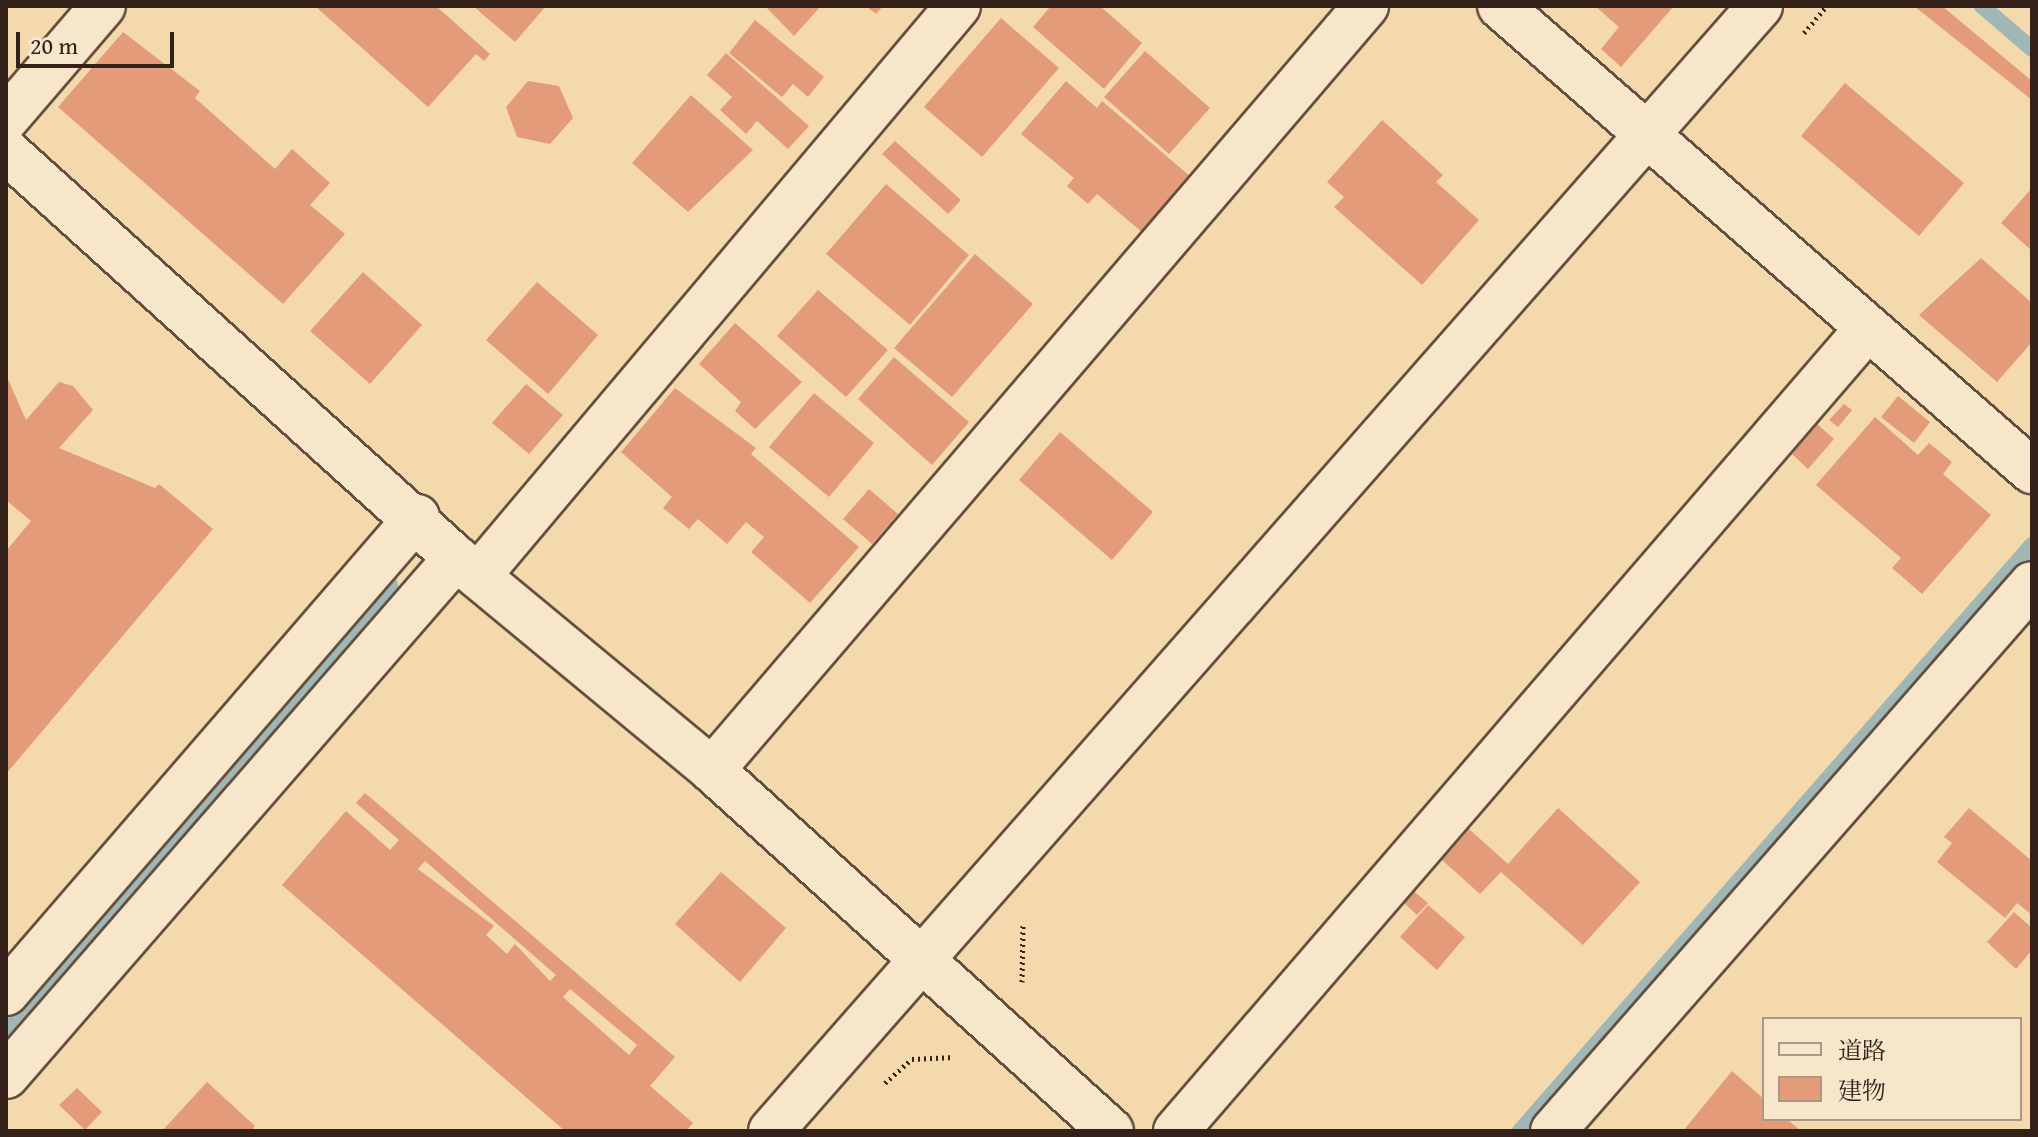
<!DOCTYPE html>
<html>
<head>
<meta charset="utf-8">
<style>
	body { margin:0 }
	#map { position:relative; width:2038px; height:1137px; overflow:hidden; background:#f4d9ad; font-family:"Gentium Book Plus","Noto Serif JP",serif }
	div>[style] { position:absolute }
	.stream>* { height:16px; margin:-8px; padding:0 8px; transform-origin:8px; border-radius:8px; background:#a1b7b6 }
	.building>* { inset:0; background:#e49b79 }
	.path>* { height:5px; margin-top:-2.5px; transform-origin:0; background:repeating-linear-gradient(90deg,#34221a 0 2px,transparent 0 6px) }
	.roads { filter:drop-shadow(2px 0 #64503f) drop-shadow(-2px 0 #64503f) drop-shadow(0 2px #64503f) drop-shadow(0 -2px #64503f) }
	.street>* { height:44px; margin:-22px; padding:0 22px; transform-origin:22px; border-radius:22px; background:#f8e6ca }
	.secondary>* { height:44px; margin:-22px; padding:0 22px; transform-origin:22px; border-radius:22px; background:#f8e6ca }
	span { translate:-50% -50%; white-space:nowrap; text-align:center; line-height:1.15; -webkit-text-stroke:6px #f8e6ca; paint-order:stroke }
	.frame { position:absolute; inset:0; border:8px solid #34221a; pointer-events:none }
	.legend { position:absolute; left:1762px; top:1017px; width:260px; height:104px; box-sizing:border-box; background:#f8e6ca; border:2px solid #aa9884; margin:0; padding:10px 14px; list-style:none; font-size:24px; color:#34221a }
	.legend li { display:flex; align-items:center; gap:16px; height:40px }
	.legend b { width:40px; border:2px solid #aa9884 }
	.scale { position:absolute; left:16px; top:32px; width:158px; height:36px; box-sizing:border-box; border:4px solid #34221a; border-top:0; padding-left:10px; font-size:24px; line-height:28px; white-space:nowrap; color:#34221a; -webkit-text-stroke:6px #f8e6ca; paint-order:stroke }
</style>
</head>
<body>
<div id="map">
	<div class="stream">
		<i style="left:1982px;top:6px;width:66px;rotate:40.7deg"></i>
		<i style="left:6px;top:1030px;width:588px;rotate:-49.21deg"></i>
		<i style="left:1520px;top:1131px;width:778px;rotate:-48.86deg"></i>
	</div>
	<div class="building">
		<i style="clip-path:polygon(315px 6px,436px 6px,490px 54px,484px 61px,476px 54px,428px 107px)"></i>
		<i style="clip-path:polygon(473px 6px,546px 6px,515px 42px)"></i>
		<i style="clip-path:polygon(765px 6px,821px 6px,794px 36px)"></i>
		<i style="clip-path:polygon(866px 6px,883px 6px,876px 14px)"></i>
		<i style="clip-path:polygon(1051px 6px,1100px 6px,1142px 43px,1104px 89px,1033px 27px)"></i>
		<i style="clip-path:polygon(1595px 6px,1674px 6px,1621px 67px,1601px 49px,1619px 27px)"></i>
		<i style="clip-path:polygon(1914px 6px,1942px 6px,2032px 81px,2032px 100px)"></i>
		<i style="clip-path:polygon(1001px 18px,1059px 68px,982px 157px,924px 107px)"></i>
		<i style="clip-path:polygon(755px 20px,824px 77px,808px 97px,793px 84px,782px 97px,729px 53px)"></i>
		<i style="clip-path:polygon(123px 32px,200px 91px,195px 98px,275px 169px,292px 149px,330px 183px,310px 205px,345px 234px,283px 304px,58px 107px)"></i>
		<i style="clip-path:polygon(1145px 51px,1210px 108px,1169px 154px,1104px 97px)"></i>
		<i style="clip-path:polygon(726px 53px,809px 126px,788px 149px,757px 121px,746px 134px,720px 110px,732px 97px,707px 75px)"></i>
		<i style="clip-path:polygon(528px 81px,559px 86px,573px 118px,550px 144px,517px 137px,506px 107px)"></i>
		<i style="clip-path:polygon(1066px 81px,1097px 108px,1102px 101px,1191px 177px,1143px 233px,1097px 194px,1088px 204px,1067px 186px,1074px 178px,1021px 134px)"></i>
		<i style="clip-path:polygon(1845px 83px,1964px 183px,1919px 236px,1801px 136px)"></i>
		<i style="clip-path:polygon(691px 95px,753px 150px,688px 212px,632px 163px)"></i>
		<i style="clip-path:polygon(1382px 120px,1443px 175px,1436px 182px,1479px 220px,1422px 285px,1334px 207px,1344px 197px,1327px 182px)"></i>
		<i style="clip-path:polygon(895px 141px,961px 200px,948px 214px,882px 154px)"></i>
		<i style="clip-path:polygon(886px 184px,969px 255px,910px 325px,826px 254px)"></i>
		<i style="clip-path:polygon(2032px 188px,2032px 251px,2001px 223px)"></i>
		<i style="clip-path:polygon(975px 254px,1033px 304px,952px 397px,894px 348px)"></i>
		<i style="clip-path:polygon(1981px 258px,2032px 303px,2032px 342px,1997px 382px,1919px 315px)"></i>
		<i style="clip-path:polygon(363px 272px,422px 325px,370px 384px,310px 331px)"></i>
		<i style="clip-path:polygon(537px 282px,598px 335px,548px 394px,486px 340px)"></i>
		<i style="clip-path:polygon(818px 290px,888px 350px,846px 397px,777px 336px)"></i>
		<i style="clip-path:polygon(735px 323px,802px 382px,755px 429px,735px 411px,741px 402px,699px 364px)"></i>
		<i style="clip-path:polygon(894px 357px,969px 422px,932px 465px,858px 399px)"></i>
		<i style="clip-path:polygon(6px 375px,26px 420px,59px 382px,73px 386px,93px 410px,59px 448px,155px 488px,159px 484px,213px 529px,6px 774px,6px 551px,31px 521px,6px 500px)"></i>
		<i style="clip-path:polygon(526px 384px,563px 415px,529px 454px,492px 423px)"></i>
		<i style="clip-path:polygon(675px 388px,756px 448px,751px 454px,859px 547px,810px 603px,751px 552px,764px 537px,746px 522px,727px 544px,698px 519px,689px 529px,663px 508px,672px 497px,621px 452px)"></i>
		<i style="clip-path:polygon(814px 393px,874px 443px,829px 497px,769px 447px)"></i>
		<i style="clip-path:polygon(1898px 396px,1930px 422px,1914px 443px,1881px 417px)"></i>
		<i style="clip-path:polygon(1844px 404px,1852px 410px,1838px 427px,1829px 420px)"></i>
		<i style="clip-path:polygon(1875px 417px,1918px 455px,1929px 443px,1952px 462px,1943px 474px,1991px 515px,1922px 594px,1892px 568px,1901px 558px,1816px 485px)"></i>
		<i style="clip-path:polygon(1817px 424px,1834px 439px,1808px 469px,1792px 454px)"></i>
		<i style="clip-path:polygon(1060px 432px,1153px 512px,1112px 560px,1019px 480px)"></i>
		<i style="clip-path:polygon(869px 489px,898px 514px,872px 544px,843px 519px)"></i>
		<i style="clip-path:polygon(evenodd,365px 793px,675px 1057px,650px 1086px,693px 1123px,686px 1131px,565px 1131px,282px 885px,346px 811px,390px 850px,399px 840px,356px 803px,365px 793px,425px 861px,556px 975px,550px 981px,515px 944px,507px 954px,486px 935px,494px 926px,418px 869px,425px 861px,365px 793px,570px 989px,637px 1045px,629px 1055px,563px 997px,570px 989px)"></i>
		<i style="clip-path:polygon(1558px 808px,1640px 882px,1583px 945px,1501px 872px,1480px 894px,1442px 860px,1469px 829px,1508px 864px)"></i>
		<i style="clip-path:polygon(1969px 808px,2032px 861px,2032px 915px,2017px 903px,2005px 918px,1937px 862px,1952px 843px,1944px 837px)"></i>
		<i style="clip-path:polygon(721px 872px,786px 928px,740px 982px,675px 924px)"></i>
		<i style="clip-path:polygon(1411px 889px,1428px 903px,1417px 915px,1401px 900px)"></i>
		<i style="clip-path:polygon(1428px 905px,1465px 937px,1437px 970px,1400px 937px)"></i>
		<i style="clip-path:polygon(2014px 912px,2032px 928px,2032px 950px,2016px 969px,1987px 942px)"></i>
		<i style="clip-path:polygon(1732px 1071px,1764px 1099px,1764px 1119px,1787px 1119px,1801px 1131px,1683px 1131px)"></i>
		<i style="clip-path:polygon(207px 1082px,255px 1126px,251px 1131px,162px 1131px)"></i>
		<i style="clip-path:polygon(77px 1088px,102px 1112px,85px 1130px,59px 1105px)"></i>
	</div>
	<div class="path">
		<i style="left:1804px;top:33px;width:35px;rotate:-50deg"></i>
		<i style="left:1022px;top:982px;width:57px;rotate:-89deg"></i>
		<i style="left:885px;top:1083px;width:36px;rotate:-42deg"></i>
		<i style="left:912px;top:1059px;width:42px;rotate:-2.7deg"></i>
	</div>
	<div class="roads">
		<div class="street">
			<i style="left:1500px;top:6px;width:707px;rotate:41.16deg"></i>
			<i style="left:6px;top:119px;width:149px;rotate:-49.4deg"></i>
			<i style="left:6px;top:151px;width:607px;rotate:42.13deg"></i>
			<i style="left:456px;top:558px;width:332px;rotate:39.6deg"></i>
			<i style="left:712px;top:770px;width:538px;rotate:42.14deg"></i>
			<i style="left:478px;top:576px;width:745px;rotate:-49.9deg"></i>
			<i style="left:712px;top:770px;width:1006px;rotate:-49.44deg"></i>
			<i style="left:6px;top:993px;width:629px;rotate:-49.19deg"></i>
			<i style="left:6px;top:1076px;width:686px;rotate:-49.02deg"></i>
			<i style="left:1176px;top:1131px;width:1060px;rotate:-49.25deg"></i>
			<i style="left:1553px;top:1131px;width:727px;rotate:-48.79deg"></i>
		</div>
		<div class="secondary">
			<i style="left:771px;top:1131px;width:1498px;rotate:-48.68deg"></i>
		</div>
	</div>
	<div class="frame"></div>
	<ul class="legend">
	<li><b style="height:10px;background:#f8e6ca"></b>道路</li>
	<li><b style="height:22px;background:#e49b79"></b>建物</li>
	</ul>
	<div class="scale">20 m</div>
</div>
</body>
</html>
